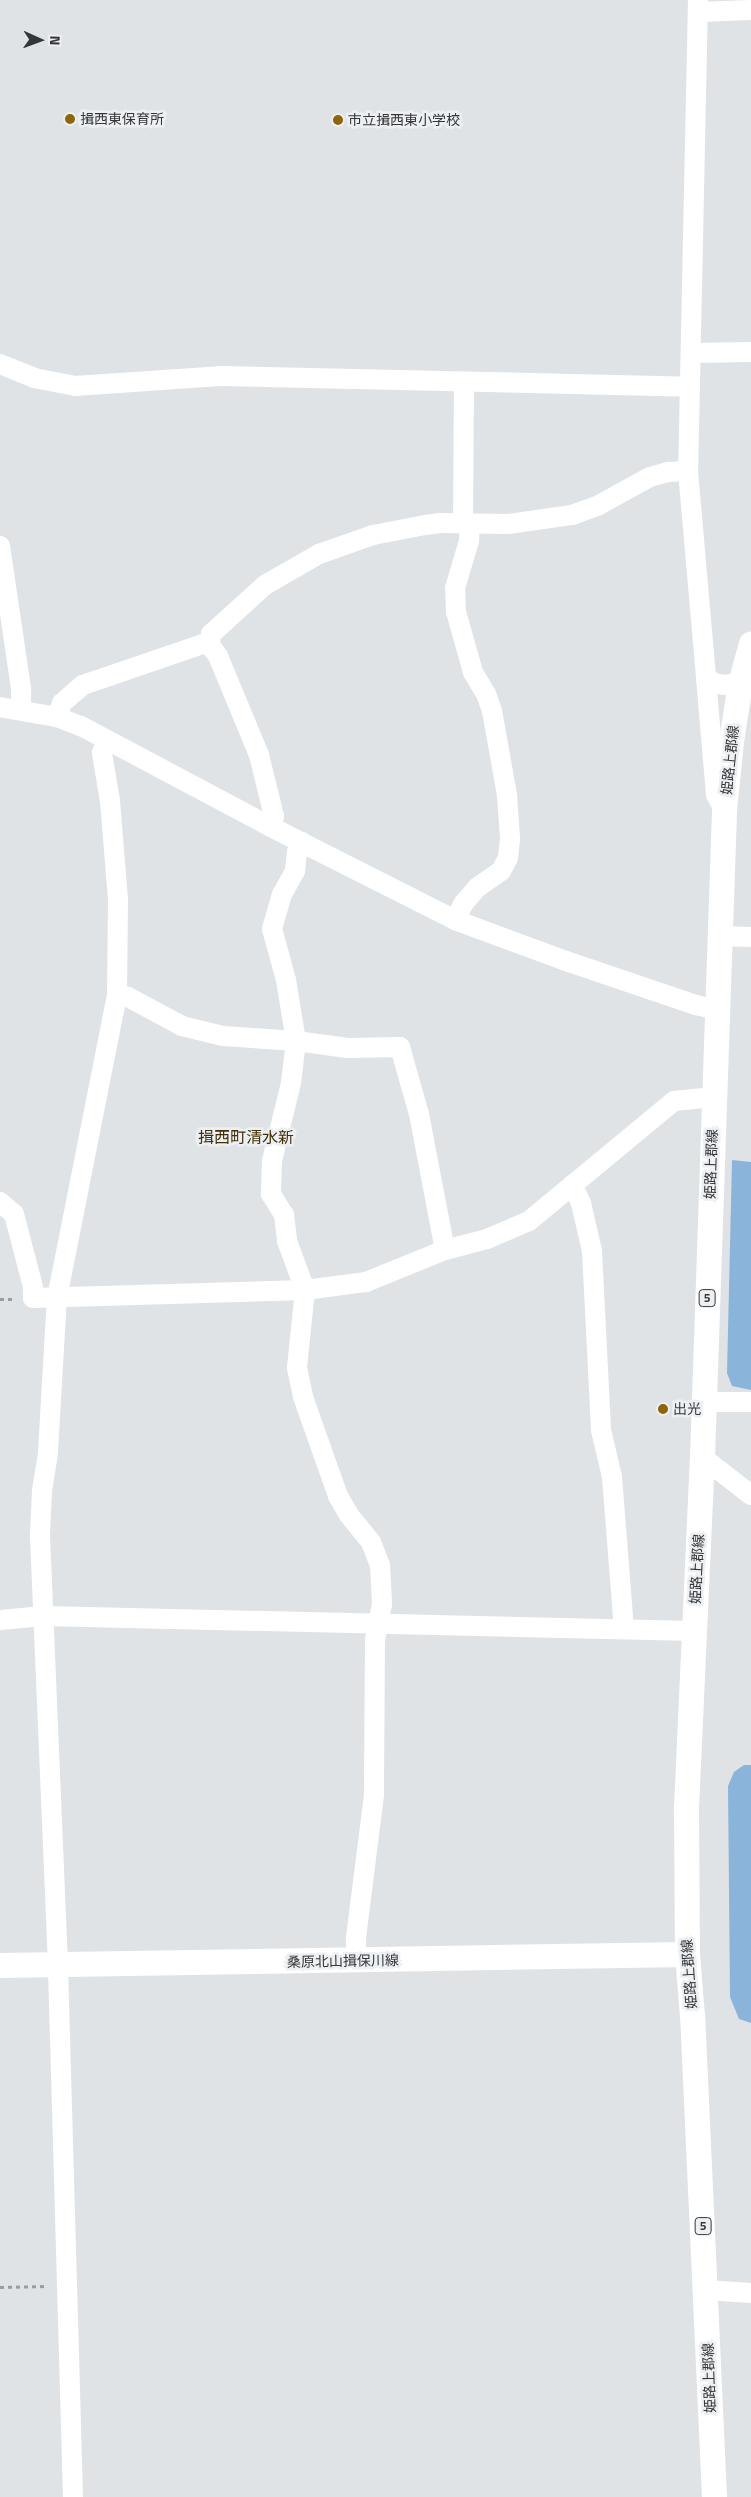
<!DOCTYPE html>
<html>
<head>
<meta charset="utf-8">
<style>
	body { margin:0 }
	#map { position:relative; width:751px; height:2497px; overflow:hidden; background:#e0e3e6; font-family:"Titillium Web","Noto Sans JP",sans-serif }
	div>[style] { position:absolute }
	.water>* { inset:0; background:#8ab4d9 }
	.path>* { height:3px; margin-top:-1.5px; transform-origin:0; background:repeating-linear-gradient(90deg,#9a9c9f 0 4px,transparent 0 8px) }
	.minor>* { height:20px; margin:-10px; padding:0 10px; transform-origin:10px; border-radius:10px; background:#fff }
	.major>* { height:25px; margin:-12.5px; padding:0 12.5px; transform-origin:12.5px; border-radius:12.5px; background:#fff }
	.dots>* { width:14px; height:14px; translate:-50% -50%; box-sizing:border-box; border:2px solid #edf0f3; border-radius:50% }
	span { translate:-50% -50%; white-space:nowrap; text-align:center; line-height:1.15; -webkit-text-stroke:5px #edf0f3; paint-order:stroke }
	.shield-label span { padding:1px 4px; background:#edf0f3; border:1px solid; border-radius:4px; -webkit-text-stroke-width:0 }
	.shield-label { font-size:12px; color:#353638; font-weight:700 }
	.poi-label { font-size:14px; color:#353638 }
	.left { translate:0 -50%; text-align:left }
	.street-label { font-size:14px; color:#353638 }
	.quarter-label { font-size:16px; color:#432f08 }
	.north { position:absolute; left:15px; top:15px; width:50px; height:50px; -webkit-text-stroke:4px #edf0f3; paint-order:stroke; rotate:92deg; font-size:14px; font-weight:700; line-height:20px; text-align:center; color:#353638 }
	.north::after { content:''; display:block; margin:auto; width:18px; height:22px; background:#353638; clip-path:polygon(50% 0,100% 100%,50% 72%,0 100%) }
</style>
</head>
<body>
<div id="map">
	<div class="water">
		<i style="clip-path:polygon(732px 1160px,751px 1162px,751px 1390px,732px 1386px,727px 1373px)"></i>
		<i style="clip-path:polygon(744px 1765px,751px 1765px,751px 2023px,739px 2019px,730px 1997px,728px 1786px,734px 1772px)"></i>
	</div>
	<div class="path">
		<i style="left:0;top:1299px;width:15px"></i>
		<i style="left:0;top:2287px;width:48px;rotate:-1.2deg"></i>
	</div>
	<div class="minor">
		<i style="left:698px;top:0;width:471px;rotate:91.2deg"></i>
		<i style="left:688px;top:471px;width:208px;rotate:85deg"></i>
		<i style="left:706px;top:678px;width:9px;rotate:32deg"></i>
		<i style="left:714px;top:683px;width:10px;rotate:11deg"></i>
		<i style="left:724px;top:685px;width:16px;rotate:-7deg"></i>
		<i style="left:700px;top:12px;width:51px;rotate:-2.2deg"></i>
		<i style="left:691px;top:353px;width:60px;rotate:-1deg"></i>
		<i style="left:0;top:364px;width:37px;rotate:22deg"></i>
		<i style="left:34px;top:378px;width:42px;rotate:11deg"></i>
		<i style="left:75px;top:386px;width:145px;rotate:-3.9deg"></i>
		<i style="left:220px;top:376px;width:469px;rotate:1.3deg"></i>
		<i style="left:463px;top:524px;width:142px;rotate:-89.6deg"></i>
		<i style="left:0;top:546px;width:145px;rotate:81.6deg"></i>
		<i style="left:21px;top:689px;width:21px;rotate:90deg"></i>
		<i style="left:210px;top:645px;width:11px;rotate:-85deg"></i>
		<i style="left:211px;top:634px;width:73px;rotate:-42.2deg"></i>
		<i style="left:265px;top:585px;width:62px;rotate:-29.9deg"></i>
		<i style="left:319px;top:554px;width:57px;rotate:-19.4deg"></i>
		<i style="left:373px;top:535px;width:53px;rotate:-10.9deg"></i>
		<i style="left:425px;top:525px;width:16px;rotate:-7deg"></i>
		<i style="left:441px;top:523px;width:67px;rotate:0.9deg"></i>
		<i style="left:508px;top:524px;width:65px;rotate:-8deg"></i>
		<i style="left:572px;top:515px;width:29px;rotate:-20deg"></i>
		<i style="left:599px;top:505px;width:58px;rotate:-28.8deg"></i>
		<i style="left:650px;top:477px;width:19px;rotate:-16deg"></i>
		<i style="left:668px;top:472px;width:20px;rotate:-3deg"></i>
		<i style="left:706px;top:678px;width:117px;rotate:85.1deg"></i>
		<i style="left:716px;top:795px;width:10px;rotate:61deg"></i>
		<i style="left:0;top:707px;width:58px;rotate:10deg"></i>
		<i style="left:57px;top:717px;width:26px;rotate:21deg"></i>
		<i style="left:81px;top:726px;width:215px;rotate:28deg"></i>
		<i style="left:271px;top:827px;width:206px;rotate:26.8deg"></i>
		<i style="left:455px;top:920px;width:118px;rotate:20.3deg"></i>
		<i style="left:566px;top:961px;width:137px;rotate:18.7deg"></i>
		<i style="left:696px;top:1005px;width:23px;rotate:13deg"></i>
		<i style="left:57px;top:717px;width:15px;rotate:-70deg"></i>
		<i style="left:62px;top:703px;width:28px;rotate:-41deg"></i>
		<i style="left:83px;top:685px;width:127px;rotate:-18.9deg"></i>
		<i style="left:203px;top:644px;width:7px;rotate:8deg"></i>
		<i style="left:210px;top:645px;width:14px;rotate:54deg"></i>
		<i style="left:218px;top:656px;width:107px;rotate:67.5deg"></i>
		<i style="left:259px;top:755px;width:63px;rotate:76.2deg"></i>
		<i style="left:274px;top:816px;width:11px;rotate:105deg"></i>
		<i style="left:302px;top:842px;width:11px;rotate:117deg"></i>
		<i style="left:297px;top:852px;width:19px;rotate:96deg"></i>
		<i style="left:295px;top:871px;width:26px;rotate:119deg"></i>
		<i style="left:282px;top:894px;width:36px;rotate:106deg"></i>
		<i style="left:272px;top:929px;width:53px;rotate:74.6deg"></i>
		<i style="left:286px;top:980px;width:62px;rotate:80.7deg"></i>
		<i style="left:296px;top:1041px;width:42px;rotate:96.8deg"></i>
		<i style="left:291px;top:1083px;width:80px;rotate:103.7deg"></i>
		<i style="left:272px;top:1161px;width:33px;rotate:92deg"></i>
		<i style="left:271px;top:1194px;width:25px;rotate:58deg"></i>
		<i style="left:284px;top:1215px;width:26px;rotate:83deg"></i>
		<i style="left:287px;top:1241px;width:52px;rotate:69.8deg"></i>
		<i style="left:305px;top:1290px;width:78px;rotate:95.9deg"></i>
		<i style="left:297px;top:1368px;width:30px;rotate:78deg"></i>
		<i style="left:303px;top:1397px;width:105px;rotate:70.5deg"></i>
		<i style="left:338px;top:1496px;width:22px;rotate:60deg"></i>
		<i style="left:349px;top:1515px;width:35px;rotate:51deg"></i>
		<i style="left:371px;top:1542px;width:25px;rotate:69deg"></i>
		<i style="left:380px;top:1565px;width:39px;rotate:87deg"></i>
		<i style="left:382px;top:1604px;width:37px;rotate:101deg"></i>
		<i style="left:375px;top:1640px;width:155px;rotate:90.4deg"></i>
		<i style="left:374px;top:1795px;width:144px;rotate:97.2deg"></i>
		<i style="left:356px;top:1938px;width:23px;rotate:90deg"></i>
		<i style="left:455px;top:920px;width:18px;rotate:-63deg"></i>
		<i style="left:463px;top:904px;width:23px;rotate:-49deg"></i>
		<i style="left:478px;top:887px;width:28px;rotate:-35deg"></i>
		<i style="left:501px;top:871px;width:15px;rotate:-62deg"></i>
		<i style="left:508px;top:858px;width:20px;rotate:-84deg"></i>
		<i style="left:510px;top:838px;width:43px;rotate:-94deg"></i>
		<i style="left:507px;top:795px;width:85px;rotate:-100.1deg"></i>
		<i style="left:492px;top:711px;width:18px;rotate:-109deg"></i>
		<i style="left:486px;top:694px;width:26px;rotate:-121deg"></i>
		<i style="left:473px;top:672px;width:62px;rotate:-105.8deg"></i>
		<i style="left:456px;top:612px;width:24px;rotate:-92deg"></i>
		<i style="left:455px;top:588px;width:49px;rotate:-73.4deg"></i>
		<i style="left:469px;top:541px;width:17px;rotate:-87deg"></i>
		<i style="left:721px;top:936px;width:30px;rotate:2deg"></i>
		<i style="left:117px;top:994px;width:11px;rotate:15deg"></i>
		<i style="left:128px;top:997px;width:61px;rotate:28.2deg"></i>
		<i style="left:182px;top:1026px;width:42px;rotate:13.7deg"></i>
		<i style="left:223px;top:1036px;width:73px;rotate:3.9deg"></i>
		<i style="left:296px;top:1041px;width:52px;rotate:7.7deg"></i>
		<i style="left:348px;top:1048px;width:52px;rotate:-1.1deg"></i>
		<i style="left:400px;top:1047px;width:70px;rotate:74.2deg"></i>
		<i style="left:419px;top:1114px;width:138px;rotate:79.2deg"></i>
		<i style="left:572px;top:1185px;width:20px;rotate:63deg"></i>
		<i style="left:581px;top:1203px;width:49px;rotate:77.1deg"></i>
		<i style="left:592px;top:1251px;width:179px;rotate:87.1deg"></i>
		<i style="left:601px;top:1430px;width:48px;rotate:76.8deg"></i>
		<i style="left:612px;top:1477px;width:152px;rotate:85.5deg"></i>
		<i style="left:0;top:1202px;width:18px;rotate:41deg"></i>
		<i style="left:14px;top:1214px;width:75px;rotate:75.4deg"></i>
		<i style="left:33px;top:1287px;width:11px;rotate:90deg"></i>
		<i style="left:33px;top:1298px;width:272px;rotate:-1.7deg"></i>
		<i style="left:305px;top:1290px;width:62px;rotate:-7.5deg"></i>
		<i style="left:366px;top:1282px;width:85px;rotate:-22.1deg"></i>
		<i style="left:445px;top:1250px;width:43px;rotate:-14.7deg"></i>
		<i style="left:487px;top:1239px;width:46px;rotate:-23.2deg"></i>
		<i style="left:529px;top:1221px;width:188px;rotate:-39.6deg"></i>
		<i style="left:674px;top:1101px;width:40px;rotate:-5.7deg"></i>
		<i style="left:703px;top:1402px;width:48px"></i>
		<i style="left:702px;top:1457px;width:62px;rotate:37.8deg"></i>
		<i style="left:0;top:1620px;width:43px;rotate:-5.3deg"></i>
		<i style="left:43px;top:1616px;width:651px;rotate:1.32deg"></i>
		<i style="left:706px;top:2290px;width:45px;rotate:3.8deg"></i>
		<i style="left:73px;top:2497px;width:532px;rotate:-91.62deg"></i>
		<i style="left:58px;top:1965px;width:430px;rotate:-92.4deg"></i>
		<i style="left:40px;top:1535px;width:44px;rotate:-87.4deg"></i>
		<i style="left:42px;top:1491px;width:39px;rotate:-81deg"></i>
		<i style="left:48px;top:1452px;width:154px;rotate:-86.7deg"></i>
		<i style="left:57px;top:1298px;width:310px;rotate:-78.8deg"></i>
		<i style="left:117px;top:994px;width:94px;rotate:-89.4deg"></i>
		<i style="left:118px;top:900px;width:99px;rotate:-94.6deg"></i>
		<i style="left:110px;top:801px;width:49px;rotate:-99.5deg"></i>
		<i style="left:102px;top:753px;width:14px;rotate:-69deg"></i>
	</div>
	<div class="major">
		<i style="left:0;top:1965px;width:687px;rotate:-0.92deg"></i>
		<i style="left:714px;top:2497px;width:482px;rotate:-92.6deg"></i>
		<i style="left:692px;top:2016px;width:62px;rotate:-94.6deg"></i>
		<i style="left:687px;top:1954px;width:146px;rotate:-90.4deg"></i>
		<i style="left:686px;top:1808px;width:351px;rotate:-87.4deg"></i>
		<i style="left:702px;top:1457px;width:647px;rotate:-88.05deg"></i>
		<i style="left:724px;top:810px;width:69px;rotate:-84.2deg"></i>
		<i style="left:731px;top:741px;width:59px;rotate:-81.2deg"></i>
		<i style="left:740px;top:683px;width:41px;rotate:-74.6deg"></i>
	</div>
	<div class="dots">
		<i style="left:70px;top:119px;background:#8e6509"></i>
		<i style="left:338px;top:120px;background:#8e6509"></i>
		<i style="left:663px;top:1409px;background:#8e6509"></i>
	</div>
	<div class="shield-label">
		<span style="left:707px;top:1298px">5</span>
		<span style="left:703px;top:2226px">5</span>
	</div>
	<div class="poi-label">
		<span class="left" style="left:80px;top:119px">揖西東保育所</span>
		<span class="left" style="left:348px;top:120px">市立揖西東小学校</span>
		<span class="left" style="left:673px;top:1409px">出光</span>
	</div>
	<div class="street-label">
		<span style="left:730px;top:760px;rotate:-84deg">姫路上郡線</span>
		<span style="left:711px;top:1164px;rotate:-88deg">姫路上郡線</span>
		<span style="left:697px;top:1569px;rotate:-87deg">姫路上郡線</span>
		<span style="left:343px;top:1961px;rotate:-1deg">桑原北山揖保川線</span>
		<span style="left:689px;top:1974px;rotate:-94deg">姫路上郡線</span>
		<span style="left:709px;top:2378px;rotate:-92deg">姫路上郡線</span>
	</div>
	<div class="quarter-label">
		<span style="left:246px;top:1137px">揖西町清水新</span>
	</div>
	<div class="north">N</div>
</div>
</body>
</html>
